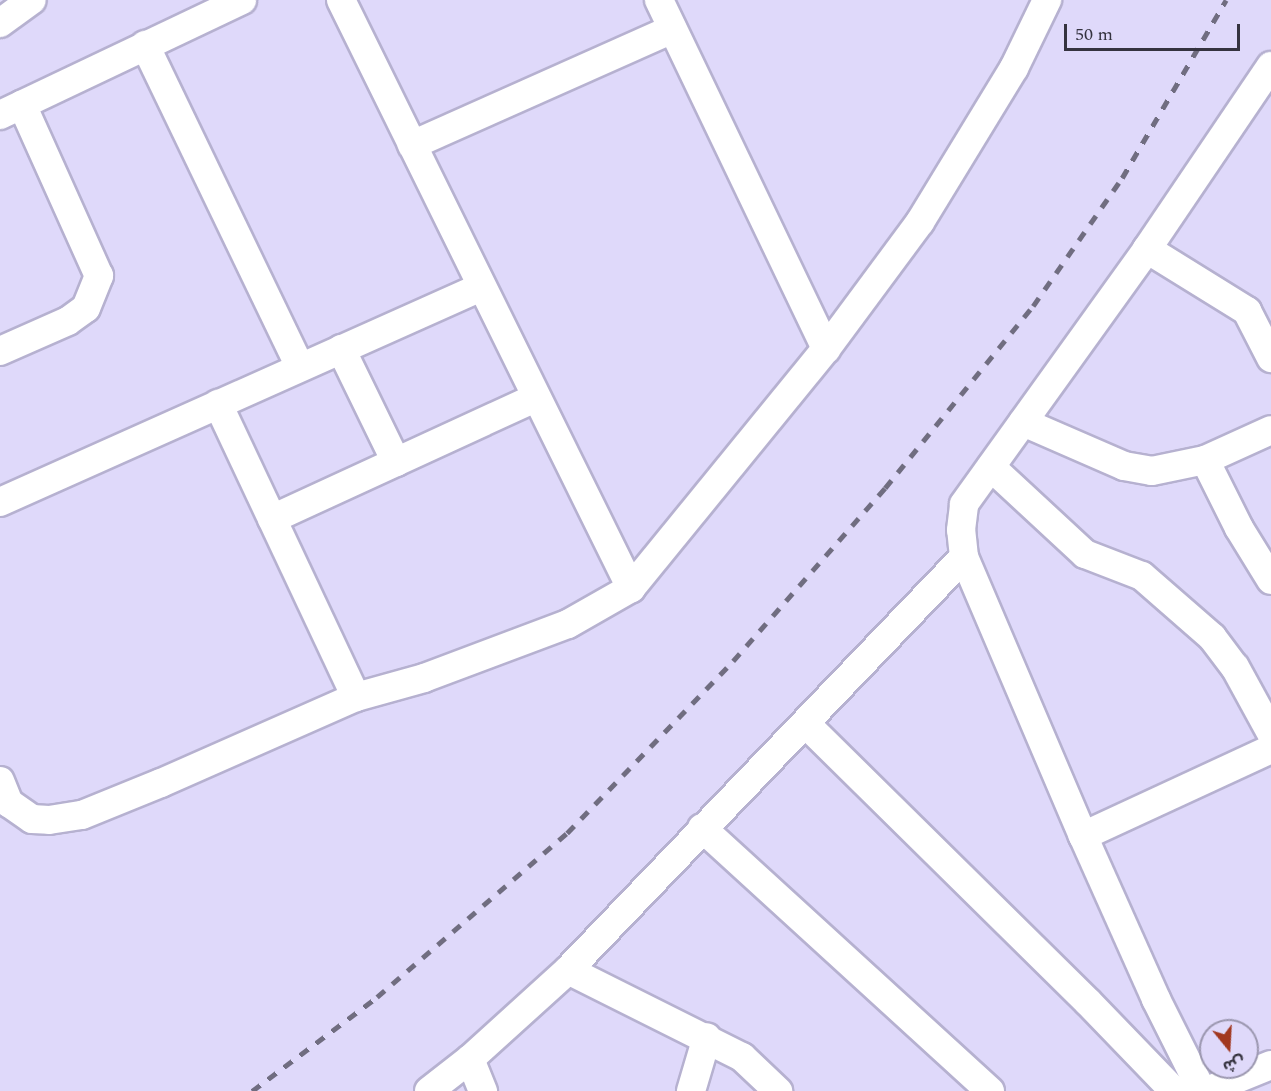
<!DOCTYPE html>
<html>
<head>
<meta charset="utf-8">
<style>
	body { margin:0 }
	#map { position:relative; width:1271px; height:1091px; overflow:hidden; background:#dfd9fa; font-family:Spectral,"Noto Sans Arabic",serif }
	div>[style] { position:absolute }
	.roads { filter:drop-shadow(2px 0 #b6b1d0) drop-shadow(-2px 0 #b6b1d0) drop-shadow(0 2px #b6b1d0) drop-shadow(0 -2px #b6b1d0) }
	.street>* { height:28px; margin:-14px; padding:0 14px; transform-origin:14px; border-radius:14px; background:#fff }
	.rail>* { height:4.5px; margin-top:-2.25px; transform-origin:0; background:repeating-linear-gradient(90deg,#706d80 0 10px,transparent 0 20px) }
	span { translate:-50% -50%; white-space:nowrap; text-align:center; line-height:1.15; -webkit-text-stroke:6px #dfd9fa; paint-order:stroke }
	.north { position:absolute; left:1199px; top:1019px; width:60px; height:60px; box-sizing:border-box; background:#dfd9fa; border:2px solid #9b97af; border-radius:50%; rotate:162deg; font-size:16px; font-weight:700; line-height:24px; text-align:center; color:#35333f }
	.north::after { content:''; display:block; margin:auto; width:21px; height:27px; background:#a13820; clip-path:polygon(50% 0,100% 100%,50% 72%,0 100%) }
	.scale { position:absolute; left:1064px; top:24px; width:176px; height:27px; box-sizing:border-box; border:3px solid #35333f; border-top:0; padding-left:8px; font-size:18px; line-height:21px; white-space:nowrap; color:#35333f; -webkit-text-stroke:4px #dfd9fa; paint-order:stroke }
</style>
</head>
<body>
<div id="map">
	<div class="roads">
		<div class="street">
			<i style="left:341px;top:0;width:656px;rotate:63.75deg"></i>
			<i style="left:659px;top:0;width:387px;rotate:64.4deg"></i>
			<i style="left:0;top:23px;width:39px;rotate:-36deg"></i>
			<i style="left:145px;top:45px;width:357px;rotate:64.3deg"></i>
			<i style="left:0;top:115px;width:268px;rotate:-25.4deg"></i>
			<i style="left:412px;top:145px;width:285px;rotate:-24deg"></i>
			<i style="left:1147px;top:249px;width:118px;rotate:31.8deg"></i>
			<i style="left:1247px;top:311px;width:53px;rotate:62.9deg"></i>
			<i style="left:341px;top:349px;width:126px;rotate:64deg"></i>
			<i style="left:0;top:351px;width:74px;rotate:-23.8deg"></i>
			<i style="left:68px;top:321px;width:22px;rotate:-36deg"></i>
			<i style="left:86px;top:308px;width:35px;rotate:-68deg"></i>
			<i style="left:99px;top:276px;width:188px;rotate:-114.2deg"></i>
			<i style="left:218px;top:404px;width:324px;rotate:64.8deg"></i>
			<i style="left:1023px;top:422px;width:110px;rotate:23.5deg"></i>
			<i style="left:1124px;top:466px;width:28px;rotate:10deg"></i>
			<i style="left:1152px;top:471px;width:54px;rotate:-11.7deg"></i>
			<i style="left:1205px;top:460px;width:72px;rotate:-24.4deg"></i>
			<i style="left:1205px;top:460px;width:76px;rotate:63.4deg"></i>
			<i style="left:1239px;top:528px;width:61px;rotate:58.4deg"></i>
			<i style="left:991px;top:467px;width:128px;rotate:42.8deg"></i>
			<i style="left:1085px;top:554px;width:61px;rotate:21.1deg"></i>
			<i style="left:1142px;top:576px;width:93px;rotate:41.1deg"></i>
			<i style="left:1212px;top:637px;width:38px;rotate:53deg"></i>
			<i style="left:1235px;top:667px;width:75px;rotate:61.4deg"></i>
			<i style="left:0;top:502px;width:527px;rotate:-24.08deg"></i>
			<i style="left:272px;top:519px;width:289px;rotate:-24.7deg"></i>
			<i style="left:806px;top:724px;width:396px;rotate:44.6deg"></i>
			<i style="left:1088px;top:1002px;width:124px;rotate:46deg"></i>
			<i style="left:0;top:781px;width:24px;rotate:68deg"></i>
			<i style="left:9px;top:803px;width:28px;rotate:35deg"></i>
			<i style="left:32px;top:819px;width:17px;rotate:3deg"></i>
			<i style="left:49px;top:820px;width:33px;rotate:-9deg"></i>
			<i style="left:82px;top:815px;width:85px;rotate:-22.1deg"></i>
			<i style="left:161px;top:783px;width:213px;rotate:-23.8deg"></i>
			<i style="left:356px;top:697px;width:71px;rotate:-15.6deg"></i>
			<i style="left:424px;top:678px;width:154px;rotate:-20.6deg"></i>
			<i style="left:568px;top:624px;width:73px;rotate:-29.7deg"></i>
			<i style="left:631px;top:588px;width:308px;rotate:-50.8deg"></i>
			<i style="left:826px;top:349px;width:158px;rotate:-53.5deg"></i>
			<i style="left:920px;top:222px;width:180px;rotate:-58.6deg"></i>
			<i style="left:1014px;top:68px;width:76px;rotate:-64.1deg"></i>
			<i style="left:702px;top:828px;width:390px;rotate:42.4deg"></i>
			<i style="left:1083px;top:836px;width:207px;rotate:-24.8deg"></i>
			<i style="left:568px;top:970px;width:195px;rotate:26.6deg"></i>
			<i style="left:742px;top:1057px;width:50px;rotate:43.4deg"></i>
			<i style="left:470px;top:1059px;width:35px;rotate:68deg"></i>
			<i style="left:429px;top:1091px;width:52px;rotate:-38deg"></i>
			<i style="left:470px;top:1059px;width:132px;rotate:-42.2deg"></i>
			<i style="left:568px;top:970px;width:572px;rotate:-46.2deg"></i>
			<i style="left:691px;top:1091px;width:56px;rotate:-73.5deg"></i>
			<i style="left:1202px;top:1091px;width:103px;rotate:-116.6deg"></i>
			<i style="left:1156px;top:999px;width:179px;rotate:-114.1deg"></i>
			<i style="left:1083px;top:836px;width:303px;rotate:-113.1deg"></i>
			<i style="left:964px;top:557px;width:27px;rotate:-96deg"></i>
			<i style="left:961px;top:530px;width:26px;rotate:-83deg"></i>
			<i style="left:964px;top:504px;width:314px;rotate:-54.3deg"></i>
			<i style="left:1147px;top:249px;width:221px;rotate:-55.9deg"></i>
			<i style="left:1207px;top:1091px;width:69px;rotate:-22.1deg"></i>
		</div>
	</div>
	<div class="rail">
		<i style="left:252px;top:1091px;width:156px;rotate:-36.9deg"></i>
		<i style="left:377px;top:997px;width:251px;rotate:-40.8deg"></i>
		<i style="left:567px;top:833px;width:239px;rotate:-46deg"></i>
		<i style="left:733px;top:661px;width:230px;rotate:-48.7deg"></i>
		<i style="left:885px;top:488px;width:235px;rotate:-50.9deg"></i>
		<i style="left:1033px;top:306px;width:156px;rotate:-55.2deg"></i>
		<i style="left:1122px;top:178px;width:206px;rotate:-59.7deg"></i>
	</div>
	<div class="north">ش</div>
	<div class="scale">50 m</div>
</div>
</body>
</html>
